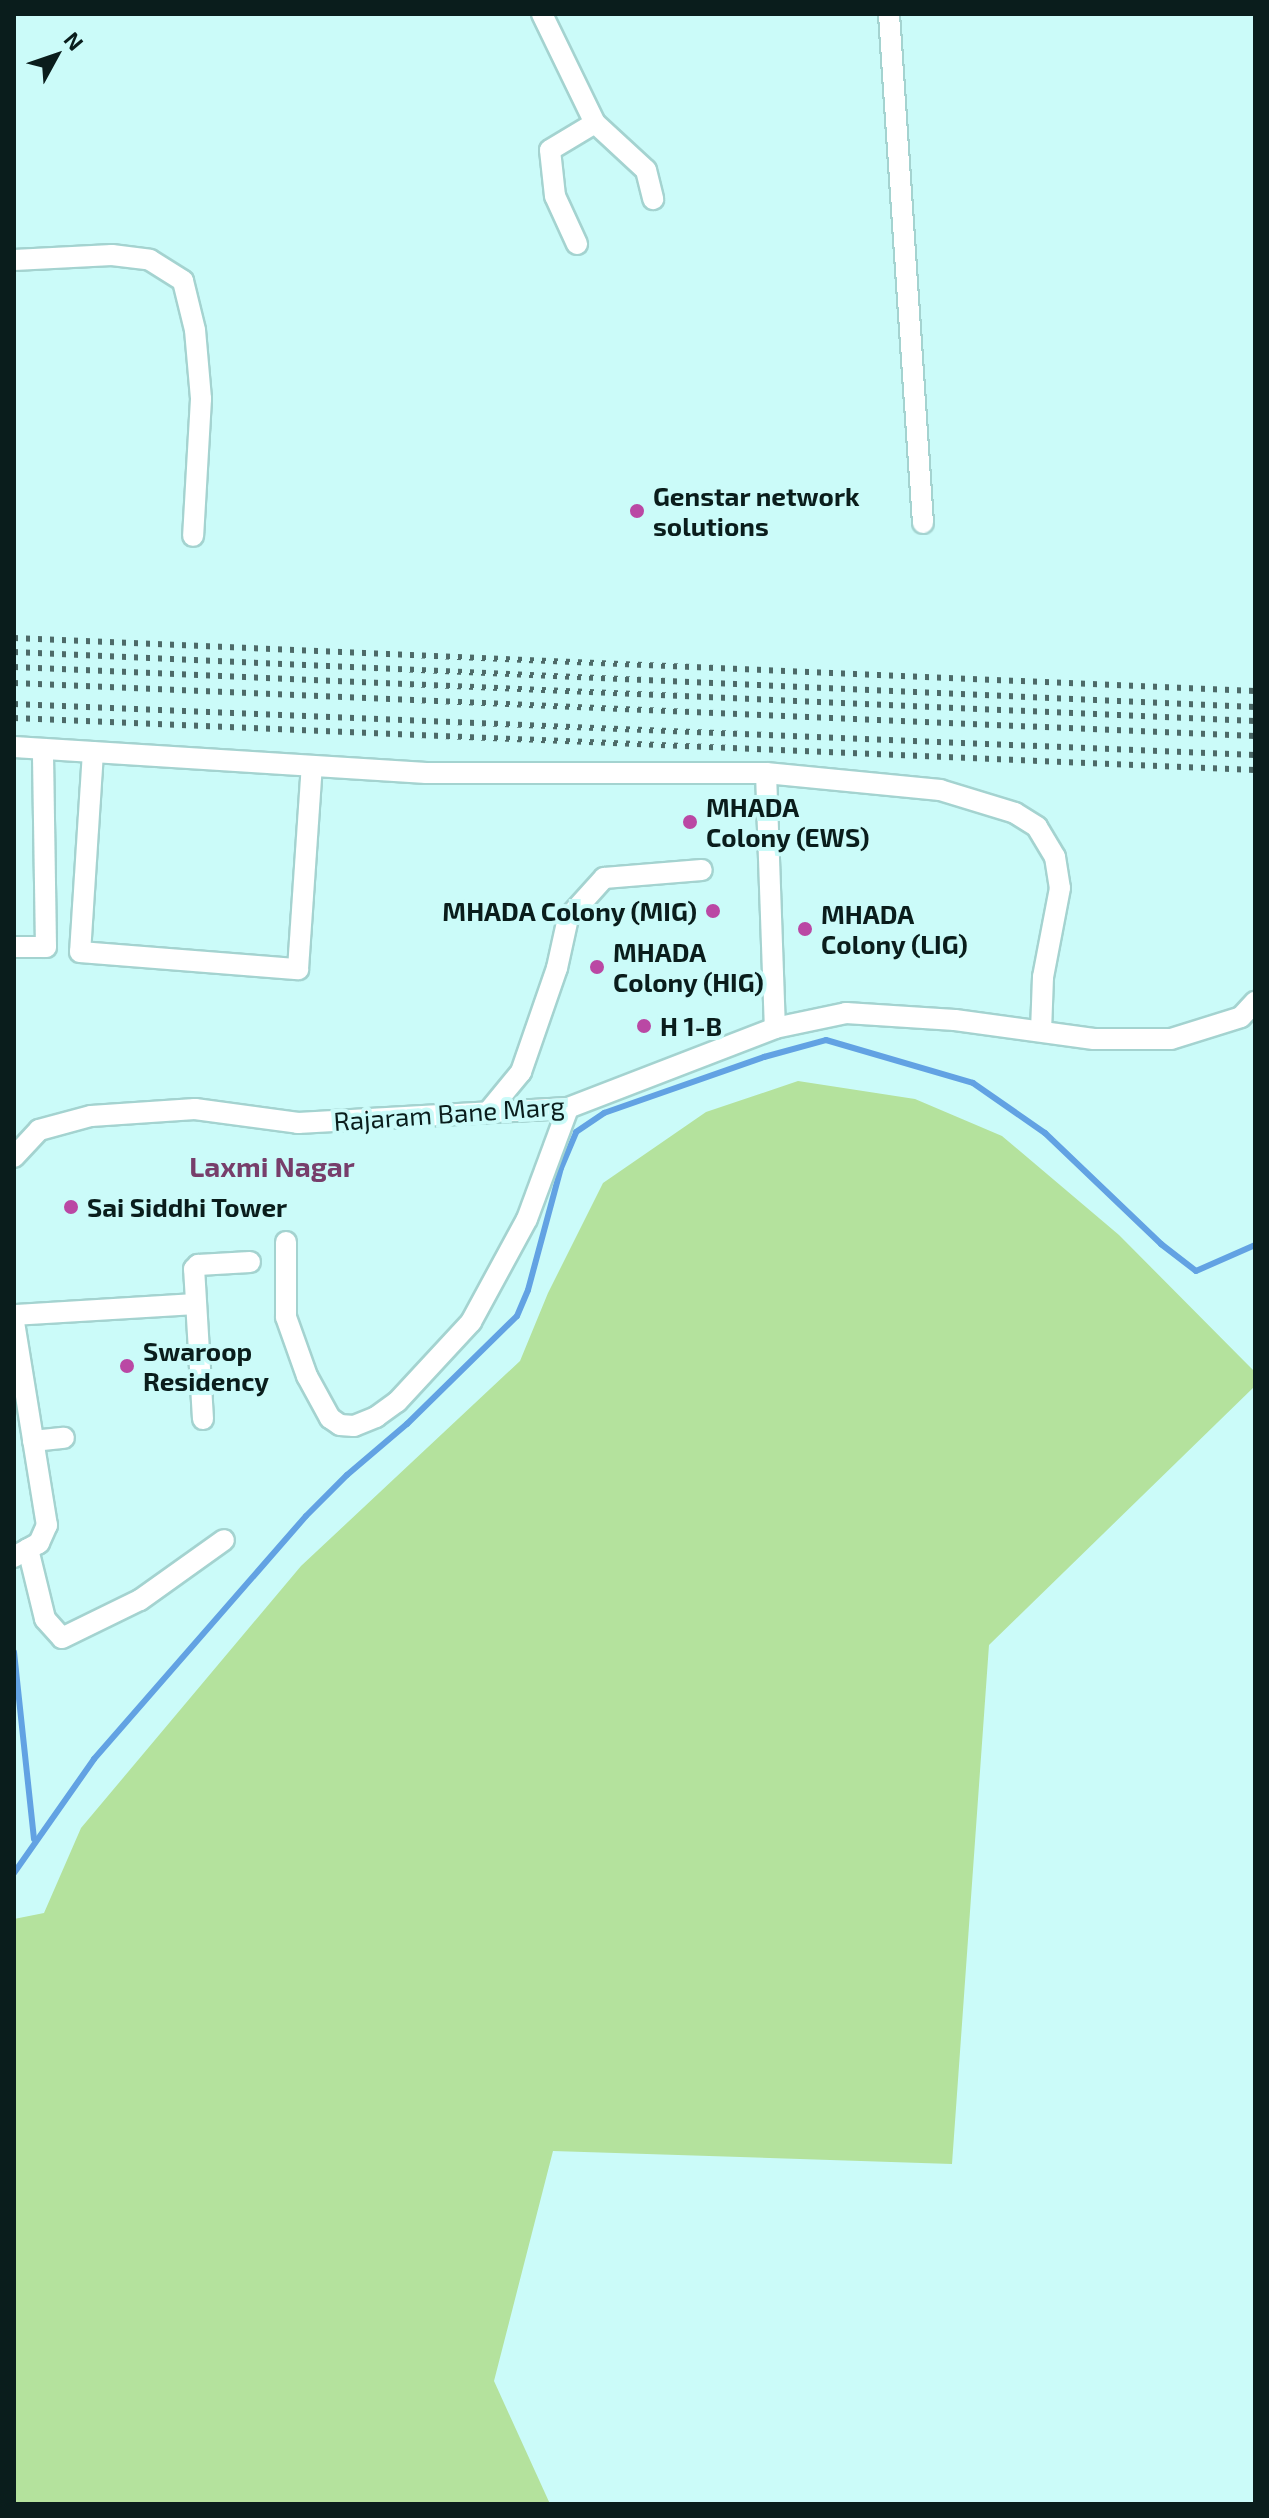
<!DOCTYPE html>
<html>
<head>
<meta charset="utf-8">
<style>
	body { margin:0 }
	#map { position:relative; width:1269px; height:2518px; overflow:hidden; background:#cbfbf9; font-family:"Exo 2",sans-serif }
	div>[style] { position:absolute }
	.green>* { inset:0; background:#b4e29d }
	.stream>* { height:6px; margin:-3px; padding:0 3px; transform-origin:3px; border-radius:3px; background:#62a2e3 }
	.roads { filter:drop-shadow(2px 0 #a4d3d0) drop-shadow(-2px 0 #a4d3d0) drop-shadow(0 2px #a4d3d0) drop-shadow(0 -2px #a4d3d0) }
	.minor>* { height:20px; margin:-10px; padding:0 10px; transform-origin:10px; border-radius:10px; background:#fff }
	.rail>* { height:6px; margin-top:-3px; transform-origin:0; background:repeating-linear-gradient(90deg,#4d6a68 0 4px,transparent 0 12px) }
	.dots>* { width:22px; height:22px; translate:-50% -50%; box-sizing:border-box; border:4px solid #cbfbf9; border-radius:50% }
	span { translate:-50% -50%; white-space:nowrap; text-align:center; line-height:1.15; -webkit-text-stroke:8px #cbfbf9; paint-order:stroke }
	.poi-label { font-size:26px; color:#0a1d1c; font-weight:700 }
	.left { translate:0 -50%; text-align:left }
	.right { translate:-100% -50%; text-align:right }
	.street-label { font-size:26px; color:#0a1d1c }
	.neighbourhood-label { font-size:28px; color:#773e6b; font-weight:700 }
	.frame { position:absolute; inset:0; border:16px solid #0a1d1c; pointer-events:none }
	.north { position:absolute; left:16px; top:16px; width:80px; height:80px; -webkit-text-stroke:6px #cbfbf9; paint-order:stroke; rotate:50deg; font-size:22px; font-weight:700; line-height:32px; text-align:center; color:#0a1d1c }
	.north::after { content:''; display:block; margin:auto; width:28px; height:36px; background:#0a1d1c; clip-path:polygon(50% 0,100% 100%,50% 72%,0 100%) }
</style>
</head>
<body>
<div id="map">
	<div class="green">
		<i style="clip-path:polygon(798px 1081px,915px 1099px,1002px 1136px,1119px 1235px,1255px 1372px,1255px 1386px,989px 1645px,952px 2164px,553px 2151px,494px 2381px,550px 2504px,14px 2504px,14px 1919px,44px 1913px,81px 1828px,301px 1566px,520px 1361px,548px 1293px,603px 1183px,706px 1112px)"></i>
	</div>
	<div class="stream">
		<i style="left:14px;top:1652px;width:188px;rotate:83.9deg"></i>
		<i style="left:14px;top:1873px;width:139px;rotate:-54.9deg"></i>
		<i style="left:94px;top:1759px;width:322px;rotate:-48.9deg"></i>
		<i style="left:306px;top:1516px;width:58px;rotate:-45deg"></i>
		<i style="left:347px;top:1475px;width:79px;rotate:-40.4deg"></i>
		<i style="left:407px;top:1424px;width:154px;rotate:-44.5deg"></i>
		<i style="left:517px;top:1316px;width:28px;rotate:-67deg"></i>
		<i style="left:528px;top:1290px;width:126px;rotate:-74.9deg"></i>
		<i style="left:561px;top:1168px;width:39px;rotate:-67deg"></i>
		<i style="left:576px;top:1132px;width:34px;rotate:-34deg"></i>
		<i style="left:604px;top:1113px;width:170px;rotate:-19.3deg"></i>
		<i style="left:764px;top:1057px;width:64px;rotate:-15.3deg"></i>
		<i style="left:826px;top:1040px;width:153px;rotate:16.3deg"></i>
		<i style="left:973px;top:1083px;width:88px;rotate:34.8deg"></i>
		<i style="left:1045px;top:1133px;width:161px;rotate:43.7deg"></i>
		<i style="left:1161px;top:1244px;width:44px;rotate:37.6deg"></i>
		<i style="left:1196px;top:1271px;width:64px;rotate:-23.8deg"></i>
	</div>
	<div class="roads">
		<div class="minor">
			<i style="left:542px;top:14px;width:121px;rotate:64.1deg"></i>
			<i style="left:595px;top:123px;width:69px;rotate:42.7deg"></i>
			<i style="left:646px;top:170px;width:30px;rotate:76deg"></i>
			<i style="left:889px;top:14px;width:510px;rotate:86.18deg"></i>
			<i style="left:577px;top:244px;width:53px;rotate:-114.6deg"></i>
			<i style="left:555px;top:196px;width:46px;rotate:-96.2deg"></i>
			<i style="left:550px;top:150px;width:52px;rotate:-31deg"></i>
			<i style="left:14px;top:260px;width:98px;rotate:-2.9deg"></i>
			<i style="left:112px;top:255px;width:38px;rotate:7deg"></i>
			<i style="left:150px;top:260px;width:39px;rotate:32deg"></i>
			<i style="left:183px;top:281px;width:50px;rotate:76.2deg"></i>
			<i style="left:195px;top:330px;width:69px;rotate:85deg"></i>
			<i style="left:201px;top:399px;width:137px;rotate:93.3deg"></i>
			<i style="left:14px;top:747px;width:413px;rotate:3.6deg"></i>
			<i style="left:426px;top:773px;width:340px"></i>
			<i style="left:766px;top:773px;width:175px;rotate:5.6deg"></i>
			<i style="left:940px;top:790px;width:78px;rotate:17deg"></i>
			<i style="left:1015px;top:813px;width:26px;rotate:32deg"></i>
			<i style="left:1037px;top:827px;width:35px;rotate:59deg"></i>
			<i style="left:1055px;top:857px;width:31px;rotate:81deg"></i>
			<i style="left:1060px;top:888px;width:91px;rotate:100.8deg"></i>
			<i style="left:1043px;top:977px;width:54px;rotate:92.1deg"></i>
			<i style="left:93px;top:752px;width:200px;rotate:93.7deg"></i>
			<i style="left:80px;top:952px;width:219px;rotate:4.5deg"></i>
			<i style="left:298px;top:969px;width:203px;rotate:-86.1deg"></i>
			<i style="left:766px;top:773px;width:255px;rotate:88deg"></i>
			<i style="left:14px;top:947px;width:32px"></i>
			<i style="left:46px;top:947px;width:198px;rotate:-90.9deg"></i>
			<i style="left:488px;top:1112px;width:52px;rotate:-50.5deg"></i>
			<i style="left:521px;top:1072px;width:110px;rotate:-70.9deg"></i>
			<i style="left:557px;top:968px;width:51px;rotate:-77.6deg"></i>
			<i style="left:568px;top:918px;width:54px;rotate:-48deg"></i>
			<i style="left:604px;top:878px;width:98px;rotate:-4.7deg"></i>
			<i style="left:14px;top:1157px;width:37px;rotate:-47deg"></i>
			<i style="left:39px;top:1130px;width:54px;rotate:-15.1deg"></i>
			<i style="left:91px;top:1116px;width:104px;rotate:-3.9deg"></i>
			<i style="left:195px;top:1109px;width:104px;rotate:7.7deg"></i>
			<i style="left:298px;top:1123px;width:270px;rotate:-3.2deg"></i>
			<i style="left:568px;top:1108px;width:222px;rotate:-21.1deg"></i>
			<i style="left:775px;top:1028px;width:73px;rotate:-11.9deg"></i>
			<i style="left:846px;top:1013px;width:109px;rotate:3.7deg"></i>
			<i style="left:955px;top:1020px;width:140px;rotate:7.8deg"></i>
			<i style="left:1094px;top:1039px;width:77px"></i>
			<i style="left:1171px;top:1039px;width:73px;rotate:-17.4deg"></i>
			<i style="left:1241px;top:1017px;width:21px;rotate:-47deg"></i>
			<i style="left:286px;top:1242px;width:75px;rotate:90deg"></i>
			<i style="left:286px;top:1317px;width:63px;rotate:70.4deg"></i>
			<i style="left:307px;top:1376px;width:48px;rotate:61.3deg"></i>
			<i style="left:330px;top:1418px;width:12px;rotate:35deg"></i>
			<i style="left:340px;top:1425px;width:14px;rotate:4deg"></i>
			<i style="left:354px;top:1426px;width:24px;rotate:-22deg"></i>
			<i style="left:376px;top:1417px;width:26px;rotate:-36deg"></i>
			<i style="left:397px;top:1402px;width:109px;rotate:-47.2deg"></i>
			<i style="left:471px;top:1322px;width:117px;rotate:-61.5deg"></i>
			<i style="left:527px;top:1219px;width:118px;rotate:-69.7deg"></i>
			<i style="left:14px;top:1315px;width:180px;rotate:-3.5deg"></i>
			<i style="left:14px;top:1322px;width:206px;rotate:80.8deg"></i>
			<i style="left:47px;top:1525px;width:20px;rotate:114deg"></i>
			<i style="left:39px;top:1543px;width:29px;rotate:151deg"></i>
			<i style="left:203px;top:1419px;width:150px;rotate:-93.4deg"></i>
			<i style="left:194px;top:1269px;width:6px;rotate:-45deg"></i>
			<i style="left:198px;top:1265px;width:52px;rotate:-3.3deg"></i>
			<i style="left:33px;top:1441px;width:31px;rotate:-6deg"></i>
			<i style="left:28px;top:1549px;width:72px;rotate:76.3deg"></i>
			<i style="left:45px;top:1619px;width:25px;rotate:48deg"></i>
			<i style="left:62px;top:1638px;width:87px;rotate:-26deg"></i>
			<i style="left:140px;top:1600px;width:103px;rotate:-35.5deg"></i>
		</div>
	</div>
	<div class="rail">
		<i style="left:14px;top:638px;width:1242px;rotate:2.45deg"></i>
		<i style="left:14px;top:652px;width:1242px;rotate:2.54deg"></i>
		<i style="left:14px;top:667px;width:1242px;rotate:2.49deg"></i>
		<i style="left:14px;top:683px;width:1242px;rotate:2.45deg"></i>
		<i style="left:14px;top:704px;width:1242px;rotate:2.35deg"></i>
		<i style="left:14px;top:718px;width:1242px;rotate:2.4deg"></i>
	</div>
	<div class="dots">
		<i style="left:637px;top:511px;background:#ba48a4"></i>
		<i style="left:690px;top:822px;background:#ba48a4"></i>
		<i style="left:713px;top:911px;background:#ba48a4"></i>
		<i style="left:805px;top:929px;background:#ba48a4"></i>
		<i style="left:597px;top:967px;background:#ba48a4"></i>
		<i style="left:644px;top:1026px;background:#ba48a4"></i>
		<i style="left:71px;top:1207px;background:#ba48a4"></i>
		<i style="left:127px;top:1366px;background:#ba48a4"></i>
	</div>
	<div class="poi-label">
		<span class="left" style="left:653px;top:511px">Genstar network<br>solutions</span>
		<span class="left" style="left:706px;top:822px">MHADA<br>Colony (EWS)</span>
		<span class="right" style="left:697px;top:911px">MHADA Colony (MIG)</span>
		<span class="left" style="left:821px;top:929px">MHADA<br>Colony (LIG)</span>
		<span class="left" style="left:613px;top:967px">MHADA<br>Colony (HIG)</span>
		<span class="left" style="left:660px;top:1026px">H 1-B</span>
		<span class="left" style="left:87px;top:1207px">Sai Siddhi Tower</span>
		<span class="left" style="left:143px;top:1366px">Swaroop<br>Residency</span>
	</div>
	<div class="street-label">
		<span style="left:449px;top:1113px;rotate:-4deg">Rajaram Bane Marg</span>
	</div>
	<div class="neighbourhood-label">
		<span style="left:272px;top:1166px">Laxmi Nagar</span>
	</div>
	<div class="frame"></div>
	<div class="north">N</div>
</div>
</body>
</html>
